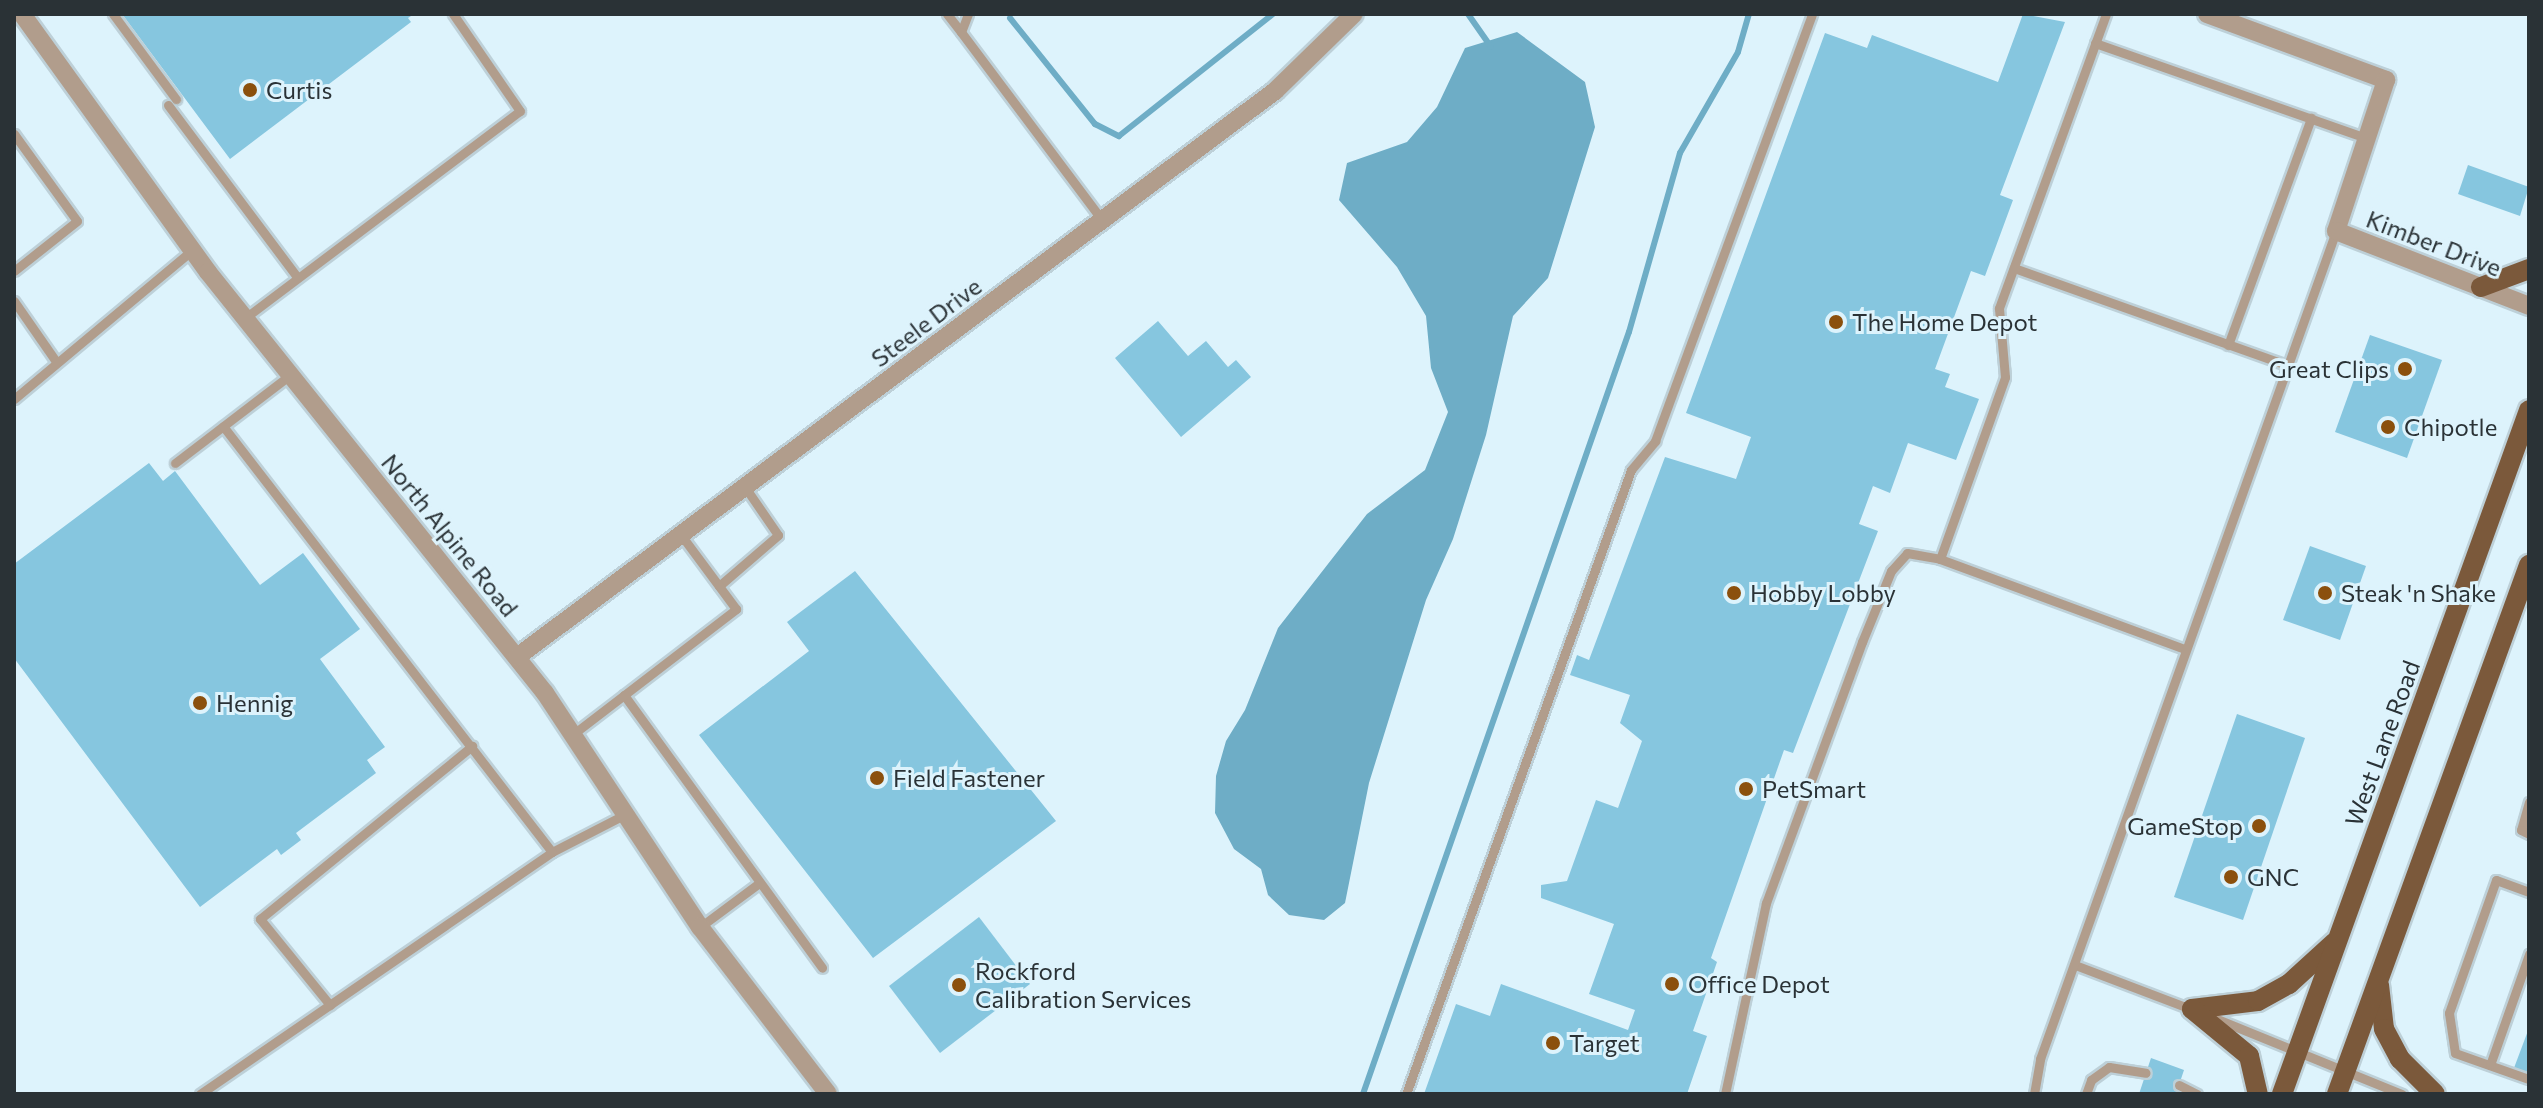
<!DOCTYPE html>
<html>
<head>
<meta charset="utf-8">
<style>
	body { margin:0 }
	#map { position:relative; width:2543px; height:1108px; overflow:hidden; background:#ddf3fc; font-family:Commissioner,sans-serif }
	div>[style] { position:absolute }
	.water>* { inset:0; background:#6eadc6 }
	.stream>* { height:6px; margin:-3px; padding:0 3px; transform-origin:3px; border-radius:3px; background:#6eadc6 }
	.building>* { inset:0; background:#86c6df }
	.roads { filter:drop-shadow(2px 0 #bdd0d8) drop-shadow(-2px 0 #bdd0d8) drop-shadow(0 2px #bdd0d8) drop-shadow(0 -2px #bdd0d8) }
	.lane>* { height:9px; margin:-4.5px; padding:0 4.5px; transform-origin:4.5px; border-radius:4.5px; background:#b19d8c }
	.street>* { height:18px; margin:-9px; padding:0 9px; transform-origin:9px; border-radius:9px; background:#b19d8c }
	.primary>* { height:20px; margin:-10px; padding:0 10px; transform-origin:10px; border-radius:10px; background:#7b593b }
	.dots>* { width:22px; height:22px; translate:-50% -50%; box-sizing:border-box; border:4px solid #ddf3fc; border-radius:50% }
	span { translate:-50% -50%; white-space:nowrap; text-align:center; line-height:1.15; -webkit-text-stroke:6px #ddf3fc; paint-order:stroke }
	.poi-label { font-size:24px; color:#2a3236 }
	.left { translate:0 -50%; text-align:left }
	.right { translate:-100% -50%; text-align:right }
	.street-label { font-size:24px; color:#2a3236 }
	.frame { position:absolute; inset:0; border:16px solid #2a3236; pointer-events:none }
</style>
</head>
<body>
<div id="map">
	<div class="water">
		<i style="clip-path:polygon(1517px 32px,1585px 82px,1595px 127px,1548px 278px,1513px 316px,1486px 435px,1453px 539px,1426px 600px,1369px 783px,1345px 903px,1324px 920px,1289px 915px,1268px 895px,1261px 869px,1234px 849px,1215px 813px,1216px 776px,1226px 741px,1245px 710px,1278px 628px,1367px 514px,1425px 470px,1448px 412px,1431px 368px,1426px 316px,1397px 267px,1339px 200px,1347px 163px,1407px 142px,1437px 107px,1465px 48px)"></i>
	</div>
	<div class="stream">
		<i style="left:1468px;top:14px;width:40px;rotate:55.1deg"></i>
		<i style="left:1010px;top:18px;width:136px;rotate:51.3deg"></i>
		<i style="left:1095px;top:124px;width:27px;rotate:27deg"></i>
		<i style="left:1119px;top:136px;width:196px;rotate:-38.4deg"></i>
		<i style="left:1363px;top:1094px;width:807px;rotate:-70.76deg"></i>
		<i style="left:1629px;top:332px;width:186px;rotate:-74.1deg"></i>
		<i style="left:1680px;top:153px;width:116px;rotate:-60.1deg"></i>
		<i style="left:1738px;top:52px;width:40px;rotate:-74deg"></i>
	</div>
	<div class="building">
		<i style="clip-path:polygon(122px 14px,414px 14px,408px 18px,411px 22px,230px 159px)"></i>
		<i style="clip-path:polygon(2023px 14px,2065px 22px,2000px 195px,2013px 200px,1985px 276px,1971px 271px,1935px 369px,1950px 374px,1945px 387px,1979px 399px,1956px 460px,1908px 443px,1890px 493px,1873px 486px,1859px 524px,1878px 531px,1793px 753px,1784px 750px,1711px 958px,1717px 962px,1693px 1031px,1707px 1036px,1687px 1094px,1424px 1094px,1456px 1004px,1490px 1016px,1501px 984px,1628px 1030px,1635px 1010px,1589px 994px,1614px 924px,1541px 898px,1541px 885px,1567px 881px,1596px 800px,1618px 808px,1642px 741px,1620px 723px,1630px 695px,1570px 675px,1577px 655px,1589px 660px,1665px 457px,1736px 479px,1751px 437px,1686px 413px,1825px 33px,1867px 48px,1872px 35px,1998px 82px)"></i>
		<i style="clip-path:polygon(2468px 165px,2529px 187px,2520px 216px,2458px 194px)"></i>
		<i style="clip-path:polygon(1158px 321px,1188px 356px,1206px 341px,1228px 367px,1236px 360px,1251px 377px,1181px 437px,1115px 358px)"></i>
		<i style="clip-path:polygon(2370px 335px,2442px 360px,2407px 458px,2335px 432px)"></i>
		<i style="clip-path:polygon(149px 463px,163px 481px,175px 471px,260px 585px,303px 553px,360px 629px,320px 659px,385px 747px,367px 760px,376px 773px,296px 833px,301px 840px,281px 855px,277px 849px,200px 907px,14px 658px,14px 564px)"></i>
		<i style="clip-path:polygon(2310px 546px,2366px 566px,2340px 640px,2283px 620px)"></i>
		<i style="clip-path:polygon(855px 571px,1056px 821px,873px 958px,699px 735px,809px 651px,787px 622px)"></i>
		<i style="clip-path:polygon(2237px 714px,2305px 738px,2243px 920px,2174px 897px)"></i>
		<i style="clip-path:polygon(979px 917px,1030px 984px,940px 1053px,889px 986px)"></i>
		<i style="clip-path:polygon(2529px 1028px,2529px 1073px,2514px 1068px)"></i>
		<i style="clip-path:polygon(2151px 1058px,2184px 1070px,2176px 1094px,2139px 1094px)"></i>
	</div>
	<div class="roads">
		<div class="lane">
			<i style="left:113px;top:14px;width:106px;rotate:53.5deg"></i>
			<i style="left:947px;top:14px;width:23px;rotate:52deg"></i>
			<i style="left:968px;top:14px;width:19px;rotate:111deg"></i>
			<i style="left:961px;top:32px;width:235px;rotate:53.1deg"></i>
			<i style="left:2095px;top:43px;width:288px;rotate:19.3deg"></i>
			<i style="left:168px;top:105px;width:216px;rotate:53.1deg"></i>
			<i style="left:14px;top:134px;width:107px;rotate:54.1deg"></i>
			<i style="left:77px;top:221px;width:80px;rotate:141.6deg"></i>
			<i style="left:2014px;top:268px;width:290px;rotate:19.6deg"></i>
			<i style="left:14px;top:301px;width:72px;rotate:55.2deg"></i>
			<i style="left:245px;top:318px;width:344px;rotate:-37deg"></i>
			<i style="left:520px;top:111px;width:118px;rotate:-124.6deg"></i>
			<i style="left:2228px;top:345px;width:242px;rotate:-69.9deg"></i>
			<i style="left:14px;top:399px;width:232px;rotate:-39.9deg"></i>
			<i style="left:175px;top:463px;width:145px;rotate:-37.4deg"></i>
			<i style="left:1940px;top:559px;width:193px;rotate:-70.3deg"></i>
			<i style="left:2005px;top:377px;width:69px;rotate:-95deg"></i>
			<i style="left:1999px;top:308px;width:313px;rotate:-70deg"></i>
			<i style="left:719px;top:586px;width:78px;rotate:-40.8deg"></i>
			<i style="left:778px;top:535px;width:58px;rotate:-124.5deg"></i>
			<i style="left:624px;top:695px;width:337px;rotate:54deg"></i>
			<i style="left:572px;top:735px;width:207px;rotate:-37.5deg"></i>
			<i style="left:736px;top:609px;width:92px;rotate:-126.6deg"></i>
			<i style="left:2529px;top:802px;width:29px;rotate:106deg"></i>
			<i style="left:2521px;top:830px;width:9px;rotate:27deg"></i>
			<i style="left:552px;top:852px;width:79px;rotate:-27.2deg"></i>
			<i style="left:2529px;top:892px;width:35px;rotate:-160deg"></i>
			<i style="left:2496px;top:880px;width:141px;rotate:109.5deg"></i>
			<i style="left:2449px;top:1013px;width:40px;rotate:81.5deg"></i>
			<i style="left:2455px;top:1053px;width:78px;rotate:19.4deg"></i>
			<i style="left:700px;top:927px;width:74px;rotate:-36.7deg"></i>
			<i style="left:2075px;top:965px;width:124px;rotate:20.8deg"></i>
			<i style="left:330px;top:1005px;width:111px;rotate:-129.1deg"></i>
			<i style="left:260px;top:919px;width:274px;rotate:-39.2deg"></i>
			<i style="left:2212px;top:1017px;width:205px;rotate:22.1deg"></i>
			<i style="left:2490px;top:1065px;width:118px;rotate:-70.6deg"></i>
			<i style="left:2179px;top:1085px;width:20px;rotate:27deg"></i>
			<i style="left:200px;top:1094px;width:427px;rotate:-34.5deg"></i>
			<i style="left:552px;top:852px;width:538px;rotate:-127.68deg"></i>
			<i style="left:1406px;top:1094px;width:663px;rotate:-70.17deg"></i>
			<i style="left:1631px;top:470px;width:38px;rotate:-50deg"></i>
			<i style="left:1655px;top:441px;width:455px;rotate:-69.8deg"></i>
			<i style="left:1725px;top:1094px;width:195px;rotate:-77.9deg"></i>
			<i style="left:1766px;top:903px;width:278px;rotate:-69.8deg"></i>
			<i style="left:1862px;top:642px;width:77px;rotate:-67.8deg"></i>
			<i style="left:1891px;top:571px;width:24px;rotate:-48deg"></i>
			<i style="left:1907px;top:553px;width:34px;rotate:10deg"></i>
			<i style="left:1940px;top:559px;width:261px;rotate:20.2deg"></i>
			<i style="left:2034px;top:1094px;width:36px;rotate:-80deg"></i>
			<i style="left:2040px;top:1059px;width:879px;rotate:-70.33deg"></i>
			<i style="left:2086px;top:1094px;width:15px;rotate:-70deg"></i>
			<i style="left:2091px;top:1080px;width:22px;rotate:-36deg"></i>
			<i style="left:2109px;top:1067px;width:37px;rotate:9deg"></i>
		</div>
		<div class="street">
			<i style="left:22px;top:14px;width:318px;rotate:54.2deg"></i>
			<i style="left:208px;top:272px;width:539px;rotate:51.32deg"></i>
			<i style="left:545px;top:693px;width:281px;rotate:56.5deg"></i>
			<i style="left:700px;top:927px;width:210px;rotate:52.5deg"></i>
			<i style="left:2207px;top:14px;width:191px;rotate:20.2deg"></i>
			<i style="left:2386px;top:80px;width:159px;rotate:108.3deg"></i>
			<i style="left:2336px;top:231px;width:207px;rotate:21.2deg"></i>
			<i style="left:517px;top:657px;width:946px;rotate:-36.75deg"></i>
			<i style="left:1275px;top:91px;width:110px;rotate:-44.3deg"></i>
		</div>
		<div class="primary">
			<i style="left:2481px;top:287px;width:51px;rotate:-20.6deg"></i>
			<i style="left:2379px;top:985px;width:44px;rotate:83.5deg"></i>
			<i style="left:2384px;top:1029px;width:34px;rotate:62deg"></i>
			<i style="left:2400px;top:1059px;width:49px;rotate:45deg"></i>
			<i style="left:2192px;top:1009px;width:66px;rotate:-6.9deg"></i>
			<i style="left:2258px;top:1001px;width:35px;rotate:-29deg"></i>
			<i style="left:2289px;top:984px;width:62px;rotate:-42.4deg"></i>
			<i style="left:2192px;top:1009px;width:74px;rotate:39.5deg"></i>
			<i style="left:2249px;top:1056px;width:39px;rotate:77deg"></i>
			<i style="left:2282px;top:1094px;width:727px;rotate:-70.14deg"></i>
			<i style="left:2337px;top:1094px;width:563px;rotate:-70.05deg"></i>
		</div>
	</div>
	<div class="dots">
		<i style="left:250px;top:90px;background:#8b500d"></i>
		<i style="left:1836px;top:322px;background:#8b500d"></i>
		<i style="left:2405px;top:369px;background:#8b500d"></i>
		<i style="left:2388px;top:427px;background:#8b500d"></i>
		<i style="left:1734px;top:593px;background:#8b500d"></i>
		<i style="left:2325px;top:593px;background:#8b500d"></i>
		<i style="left:200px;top:703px;background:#8b500d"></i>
		<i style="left:877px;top:778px;background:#8b500d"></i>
		<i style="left:1746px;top:789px;background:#8b500d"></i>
		<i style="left:2259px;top:826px;background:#8b500d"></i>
		<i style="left:2231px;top:877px;background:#8b500d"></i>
		<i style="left:1672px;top:984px;background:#8b500d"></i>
		<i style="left:959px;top:985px;background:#8b500d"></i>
		<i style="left:1553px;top:1043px;background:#8b500d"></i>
	</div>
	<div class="poi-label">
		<span class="left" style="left:266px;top:90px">Curtis</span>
		<span class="left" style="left:1852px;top:322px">The Home Depot</span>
		<span class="right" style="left:2389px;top:369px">Great Clips</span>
		<span class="left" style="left:2404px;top:427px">Chipotle</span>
		<span class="left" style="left:1750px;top:593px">Hobby Lobby</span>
		<span class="left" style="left:2341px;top:593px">Steak 'n Shake</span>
		<span class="left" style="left:216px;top:703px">Hennig</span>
		<span class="left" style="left:893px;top:778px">Field Fastener</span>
		<span class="left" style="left:1762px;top:789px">PetSmart</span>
		<span class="right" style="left:2243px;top:826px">GameStop</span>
		<span class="left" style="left:2247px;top:877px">GNC</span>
		<span class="left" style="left:975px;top:985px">Rockford<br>Calibration Services</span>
		<span class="left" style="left:1688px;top:984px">Office Depot</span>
		<span class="left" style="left:1569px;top:1043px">Target</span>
	</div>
	<div class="street-label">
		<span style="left:2434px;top:243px;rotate:21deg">Kimber Drive</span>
		<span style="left:926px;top:322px;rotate:-37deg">Steele Drive</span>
		<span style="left:450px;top:535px;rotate:51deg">North Alpine Road</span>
		<span style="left:2382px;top:743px;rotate:-70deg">West Lane Road</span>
	</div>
	<div class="frame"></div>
</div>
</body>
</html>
